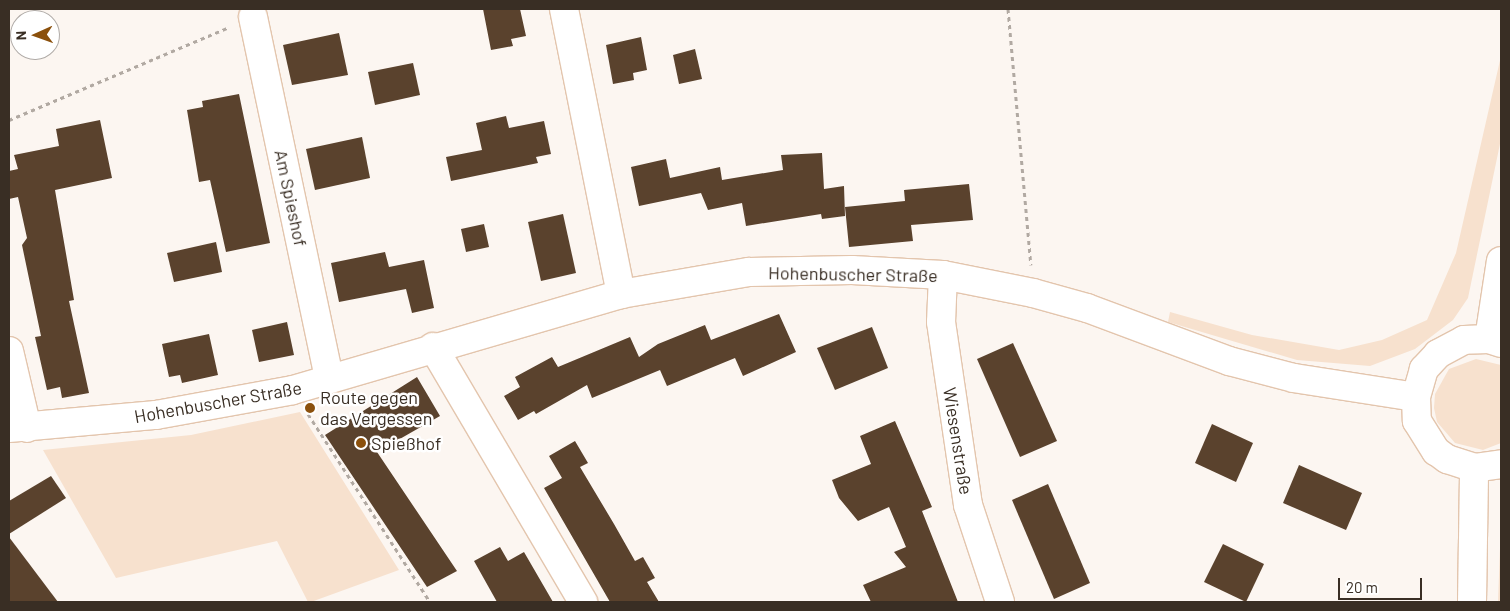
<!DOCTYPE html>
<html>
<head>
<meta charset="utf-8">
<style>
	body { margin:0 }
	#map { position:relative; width:1510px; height:611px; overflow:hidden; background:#fcf6f1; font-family:Barlow,sans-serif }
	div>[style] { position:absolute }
	.green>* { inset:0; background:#f7e1ce }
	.building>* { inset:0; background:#5a422d }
	.path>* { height:3px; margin-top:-1.5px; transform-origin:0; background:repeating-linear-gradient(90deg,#b1a9a2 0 4px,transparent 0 8px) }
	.roads { filter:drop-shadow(1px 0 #e3c5ad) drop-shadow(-1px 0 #e3c5ad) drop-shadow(0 1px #e3c5ad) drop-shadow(0 -1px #e3c5ad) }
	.minor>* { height:28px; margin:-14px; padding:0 14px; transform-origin:14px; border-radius:14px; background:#fff }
	.tertiary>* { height:28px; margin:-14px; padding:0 14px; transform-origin:14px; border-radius:14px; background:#fff }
	.dots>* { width:14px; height:14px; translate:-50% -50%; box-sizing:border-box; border:2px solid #fff; border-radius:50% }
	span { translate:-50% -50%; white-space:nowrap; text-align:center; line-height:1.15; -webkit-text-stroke:5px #fff; paint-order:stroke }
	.street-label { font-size:18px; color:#392e24 }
	.poi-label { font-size:18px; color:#392e24 }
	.left { translate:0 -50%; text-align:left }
	.frame { position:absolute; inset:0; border:10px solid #392e24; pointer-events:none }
	.north { position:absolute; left:10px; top:10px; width:50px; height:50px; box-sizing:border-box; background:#fff; border:1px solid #b0aba7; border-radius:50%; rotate:268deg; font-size:14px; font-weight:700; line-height:20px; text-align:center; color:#392e24 }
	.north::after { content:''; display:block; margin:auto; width:18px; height:22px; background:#8b500c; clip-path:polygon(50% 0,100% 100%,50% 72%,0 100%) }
	.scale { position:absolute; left:1338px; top:578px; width:84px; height:22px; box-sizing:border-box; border:2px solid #392e24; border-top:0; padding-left:6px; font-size:15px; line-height:18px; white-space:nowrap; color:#392e24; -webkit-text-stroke:4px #fff; paint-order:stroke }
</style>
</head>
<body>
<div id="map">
	<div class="green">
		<i style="clip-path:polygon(1501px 56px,1501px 139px,1468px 298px,1453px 320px,1415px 349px,1370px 366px,1297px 360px,1168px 322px,1170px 312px,1252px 335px,1339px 350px,1382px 340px,1427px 320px,1456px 253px)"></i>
		<i style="clip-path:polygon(1476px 359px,1501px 365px,1501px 443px,1483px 450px,1455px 443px,1437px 422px,1434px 408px,1435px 394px,1449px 369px)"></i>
		<i style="clip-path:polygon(300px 412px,399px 570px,311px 602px,308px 602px,277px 541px,116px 578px,43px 450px,191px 435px)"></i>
		<i style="clip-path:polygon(1501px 520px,1501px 602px,1498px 602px,1501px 521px)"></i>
	</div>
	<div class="building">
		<i style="clip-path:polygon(483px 9px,520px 9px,526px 36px,511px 39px,513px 46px,491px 50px)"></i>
		<i style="clip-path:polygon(339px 33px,348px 75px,292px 85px,283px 45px)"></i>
		<i style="clip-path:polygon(641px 37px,647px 70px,633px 73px,634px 80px,613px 84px,606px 45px)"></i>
		<i style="clip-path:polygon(695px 49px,702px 79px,679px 84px,673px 55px)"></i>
		<i style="clip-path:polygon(413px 63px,420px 95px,375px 105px,368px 72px)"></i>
		<i style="clip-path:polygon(239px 94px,270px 243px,226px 252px,210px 180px,199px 182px,187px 110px,203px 107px,202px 101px)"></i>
		<i style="clip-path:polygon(506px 116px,509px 128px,544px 121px,551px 154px,536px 157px,538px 163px,451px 181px,446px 157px,482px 150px,476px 123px)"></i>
		<i style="clip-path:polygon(100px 120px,112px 178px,55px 190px,74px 300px,69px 301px,89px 393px,62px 398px,60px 387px,47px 390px,35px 337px,41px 336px,22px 245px,27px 238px,18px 197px,9px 199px,9px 171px,18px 169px,14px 155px,59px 146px,56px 129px)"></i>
		<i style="clip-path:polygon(362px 137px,370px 178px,315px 190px,306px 149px)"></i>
		<i style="clip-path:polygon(822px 153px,824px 189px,844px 186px,845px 216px,822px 219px,821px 214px,746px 226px,742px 203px,708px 210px,701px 193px,639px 206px,631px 167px,666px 159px,670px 178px,720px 167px,722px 180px,783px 170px,781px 155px)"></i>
		<i style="clip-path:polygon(969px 184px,973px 220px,911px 225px,913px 241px,849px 247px,845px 207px,905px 201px,904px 190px)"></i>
		<i style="clip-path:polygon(563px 214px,576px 273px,541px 281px,528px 222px)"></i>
		<i style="clip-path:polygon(484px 224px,489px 247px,466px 252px,461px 229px)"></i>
		<i style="clip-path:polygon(216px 242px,222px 272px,174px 282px,167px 253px)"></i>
		<i style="clip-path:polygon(385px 252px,389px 267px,424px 260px,434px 308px,412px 313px,406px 289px,339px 302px,331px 263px)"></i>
		<i style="clip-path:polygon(779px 314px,796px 352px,743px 376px,735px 358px,667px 386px,660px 370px,592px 398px,587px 385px,536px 414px,534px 411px,518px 420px,504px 396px,520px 387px,515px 377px,552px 357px,558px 367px,630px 337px,639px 357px,658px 344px,705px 325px,711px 340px)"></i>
		<i style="clip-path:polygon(287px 322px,294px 355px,259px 362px,252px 330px)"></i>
		<i style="clip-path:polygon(872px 327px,888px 368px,835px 390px,817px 348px)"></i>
		<i style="clip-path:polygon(209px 334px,218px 375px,182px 383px,180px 375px,169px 377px,162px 344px)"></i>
		<i style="clip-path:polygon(1013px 343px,1057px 441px,1020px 457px,977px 359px)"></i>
		<i style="clip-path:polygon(417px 377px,440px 416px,377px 452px,457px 571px,427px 587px,325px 435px)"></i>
		<i style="clip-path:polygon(895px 421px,932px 507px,922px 511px,958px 602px,871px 602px,863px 585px,906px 567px,894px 552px,906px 547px,889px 507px,858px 521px,839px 498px,832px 480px,871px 464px,860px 436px)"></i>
		<i style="clip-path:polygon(1212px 424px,1253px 443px,1236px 482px,1195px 463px)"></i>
		<i style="clip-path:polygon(575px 441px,588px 463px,580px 467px,614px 524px,635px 561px,643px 557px,655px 578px,647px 582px,659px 602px,610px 602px,544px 488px,562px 478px,549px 456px)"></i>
		<i style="clip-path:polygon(1299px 465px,1362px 493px,1346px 530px,1283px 503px)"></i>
		<i style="clip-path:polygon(51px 476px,66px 498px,9px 534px,9px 501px)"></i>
		<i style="clip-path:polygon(1048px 484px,1090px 583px,1054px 599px,1012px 500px)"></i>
		<i style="clip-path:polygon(9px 537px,58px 602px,9px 602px)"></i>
		<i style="clip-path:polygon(1223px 544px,1264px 564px,1246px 602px,1204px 582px)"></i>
		<i style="clip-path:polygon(500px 547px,508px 561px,524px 552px,553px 602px,497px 602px,474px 561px)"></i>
	</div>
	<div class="path">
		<i style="left:1008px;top:9px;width:257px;rotate:84.9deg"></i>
		<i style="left:9px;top:120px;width:237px;rotate:-22.9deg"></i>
		<i style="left:308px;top:414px;width:224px;rotate:57deg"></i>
	</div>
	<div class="roads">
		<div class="minor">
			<i style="left:564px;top:9px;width:291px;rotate:78.7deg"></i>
			<i style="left:253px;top:17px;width:370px;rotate:78.1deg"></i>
			<i style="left:943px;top:275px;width:47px;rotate:92.4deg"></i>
			<i style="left:941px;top:322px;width:185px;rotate:81.6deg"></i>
			<i style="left:968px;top:505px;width:102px;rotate:71.7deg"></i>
			<i style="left:433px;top:347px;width:296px;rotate:59.5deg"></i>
			<i style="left:9px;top:351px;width:79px;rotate:76.8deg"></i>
		</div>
		<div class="tertiary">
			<i style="left:1489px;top:339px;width:79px;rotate:-81.3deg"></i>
			<i style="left:1501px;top:343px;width:13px;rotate:-162deg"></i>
			<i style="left:1489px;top:339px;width:25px;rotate:178deg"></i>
			<i style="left:1464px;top:340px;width:30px;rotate:152deg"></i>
			<i style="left:1438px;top:354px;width:21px;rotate:133deg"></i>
			<i style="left:1424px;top:369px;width:29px;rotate:106deg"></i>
			<i style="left:1416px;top:397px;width:24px;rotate:88deg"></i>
			<i style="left:1417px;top:421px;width:36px;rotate:58deg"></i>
			<i style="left:1436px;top:451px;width:14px;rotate:36deg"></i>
			<i style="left:1447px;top:459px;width:28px;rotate:18deg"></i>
			<i style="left:1474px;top:468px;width:27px;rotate:-8deg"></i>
			<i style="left:9px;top:428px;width:148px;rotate:-5.1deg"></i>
			<i style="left:156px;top:415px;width:139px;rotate:-10.3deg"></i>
			<i style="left:293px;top:390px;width:342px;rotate:-16.3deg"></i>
			<i style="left:621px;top:294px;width:130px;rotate:-9.8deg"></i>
			<i style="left:749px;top:272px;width:103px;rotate:-1.1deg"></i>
			<i style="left:852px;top:270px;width:91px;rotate:3.1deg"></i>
			<i style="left:943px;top:275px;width:92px;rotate:11.3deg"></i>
			<i style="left:1033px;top:293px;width:56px;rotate:15.5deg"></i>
			<i style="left:1087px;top:308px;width:152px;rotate:20.5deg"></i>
			<i style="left:1229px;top:361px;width:67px;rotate:14.7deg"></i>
			<i style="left:1294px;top:378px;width:123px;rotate:8.9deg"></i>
			<i style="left:1472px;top:602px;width:134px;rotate:-89.1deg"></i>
		</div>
	</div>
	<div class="dots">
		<i style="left:310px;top:408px;background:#8b500c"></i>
		<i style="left:361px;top:443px;background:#8b500c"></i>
	</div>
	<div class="street-label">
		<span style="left:291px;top:198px;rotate:78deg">Am Spieshof</span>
		<span style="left:853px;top:274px;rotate:1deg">Hohenbuscher Straße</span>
		<span style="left:218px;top:402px;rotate:-10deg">Hohenbuscher Straße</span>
		<span style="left:958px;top:441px;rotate:81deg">Wiesenstraße</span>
	</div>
	<div class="poi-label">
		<span class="left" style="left:320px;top:408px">Route gegen<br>das Vergessen</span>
		<span class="left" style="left:371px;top:443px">Spießhof</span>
	</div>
	<div class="frame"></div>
	<div class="north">N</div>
	<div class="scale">20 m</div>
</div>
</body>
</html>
